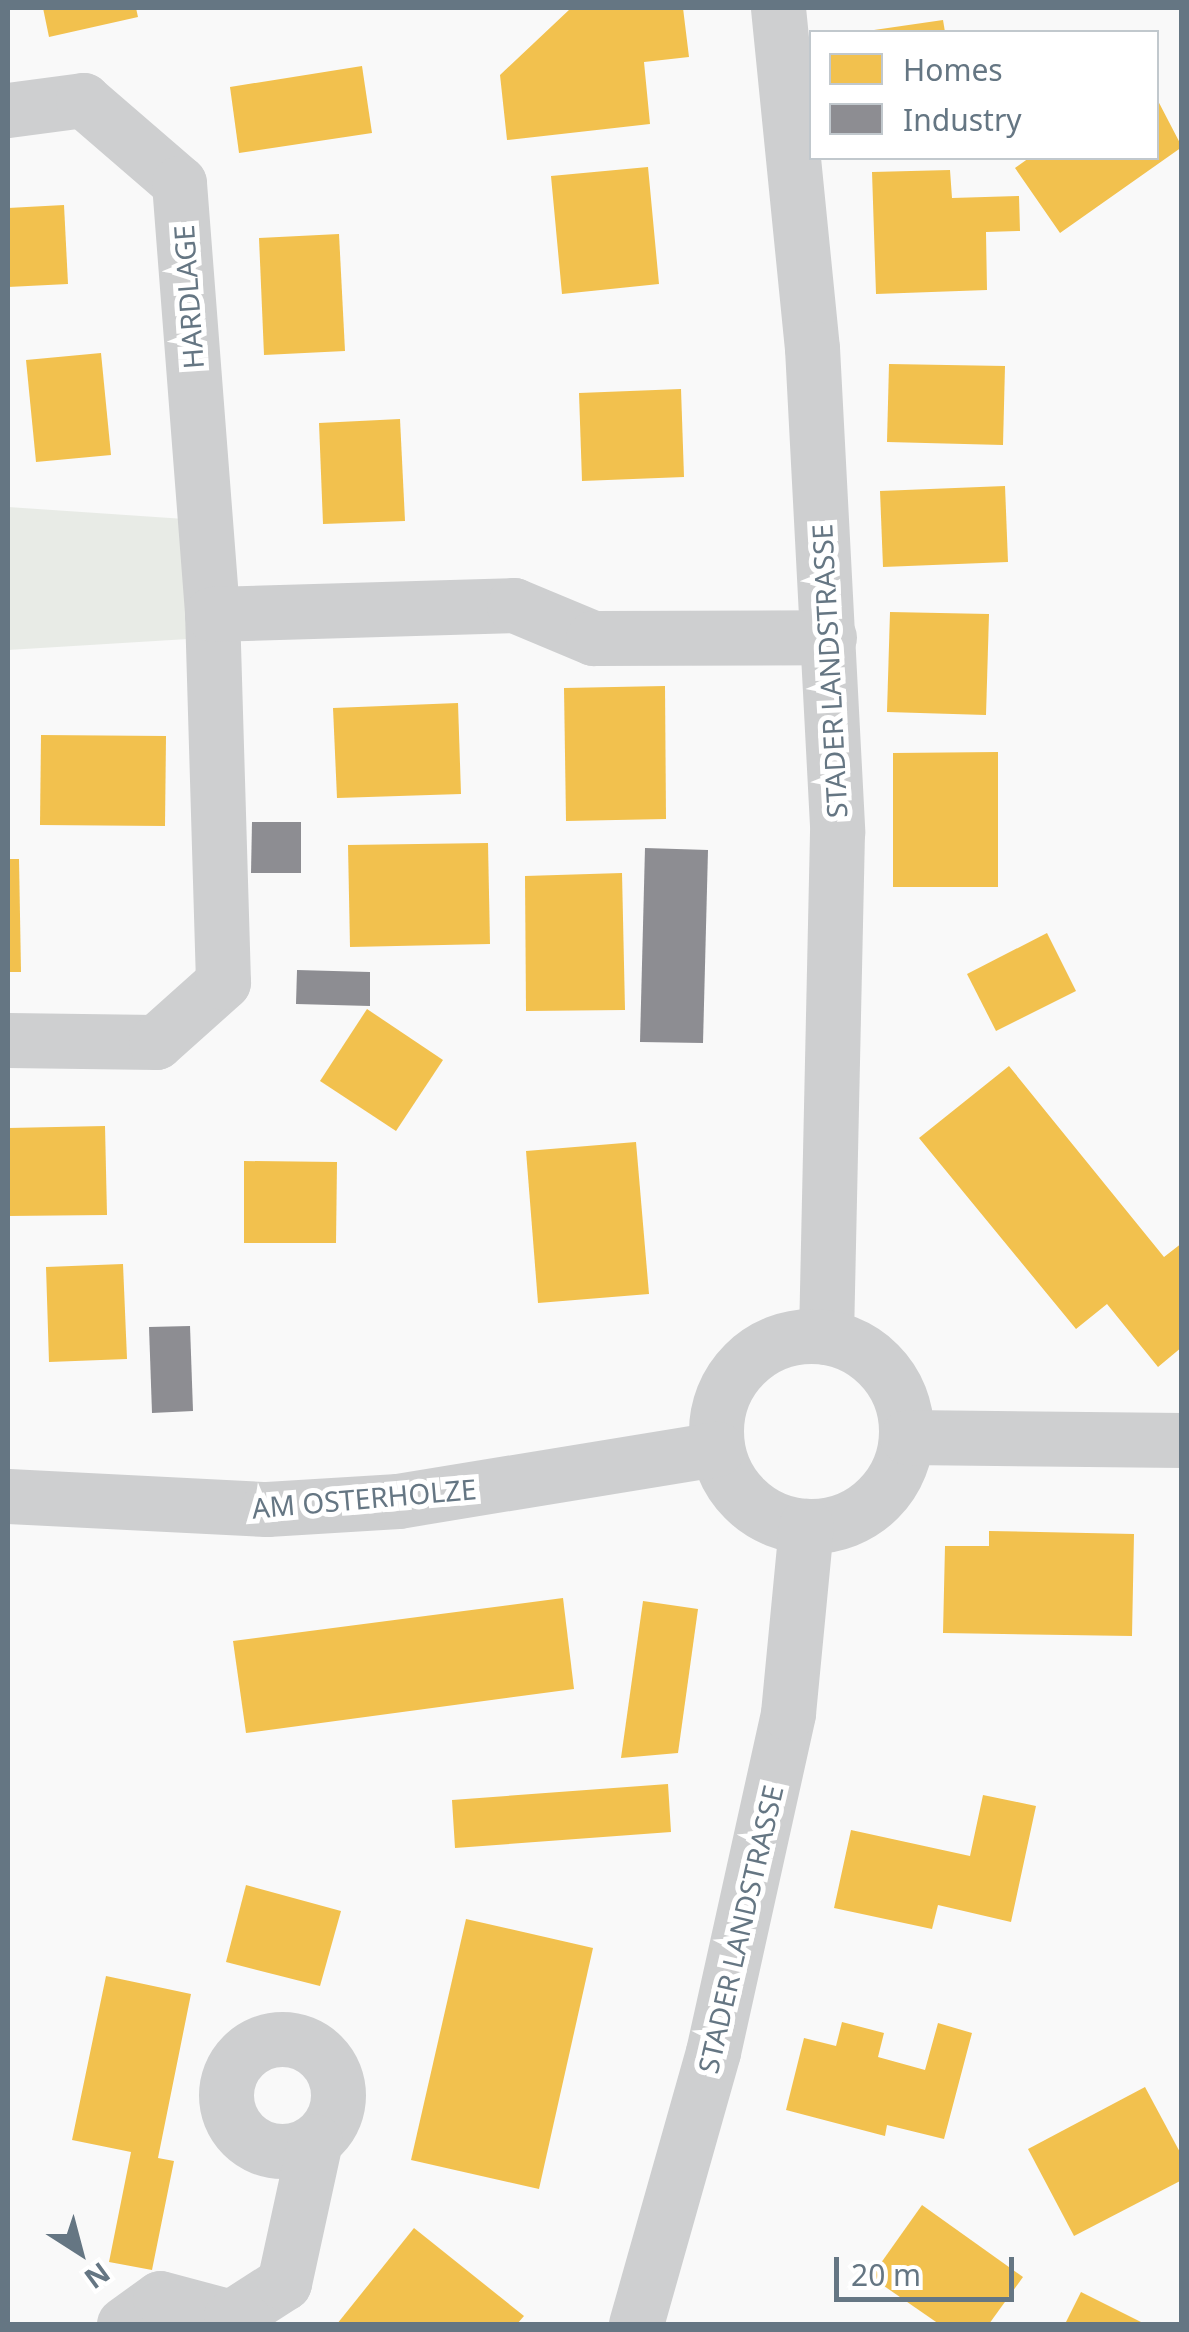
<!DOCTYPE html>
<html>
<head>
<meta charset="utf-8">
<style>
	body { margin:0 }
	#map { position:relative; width:1189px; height:2332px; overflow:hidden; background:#f9f9f9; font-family:"Noto Sans",sans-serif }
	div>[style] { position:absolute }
	.green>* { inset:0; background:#e8ebe6 }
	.homes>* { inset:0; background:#f2c14e }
	.industry>* { inset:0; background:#8d8d92 }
	.minor>* { height:55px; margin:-27.5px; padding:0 27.5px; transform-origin:27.5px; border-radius:27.5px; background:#cecfd0 }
	.minor>.ring { margin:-27.5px; padding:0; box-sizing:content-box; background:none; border:55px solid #cecfd0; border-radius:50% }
	span { translate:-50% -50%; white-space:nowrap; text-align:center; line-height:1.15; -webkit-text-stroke:10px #fff; paint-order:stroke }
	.street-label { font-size:28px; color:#657683 }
	.frame { position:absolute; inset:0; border:10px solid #657683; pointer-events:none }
	.legend { position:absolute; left:809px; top:30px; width:350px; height:130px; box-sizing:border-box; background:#fff; border:2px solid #c1c8cd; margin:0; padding:12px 18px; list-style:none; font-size:30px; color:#657683 }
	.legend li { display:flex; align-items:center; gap:20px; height:50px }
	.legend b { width:50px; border:2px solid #c1c8cd }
	.north { position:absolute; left:30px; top:2202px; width:100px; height:100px; -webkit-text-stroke:8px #fff; paint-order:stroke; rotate:144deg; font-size:28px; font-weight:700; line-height:40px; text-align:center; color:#657683 }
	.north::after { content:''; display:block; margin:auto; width:35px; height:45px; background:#657683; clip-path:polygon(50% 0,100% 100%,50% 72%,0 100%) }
	.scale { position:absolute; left:834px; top:2257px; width:180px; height:45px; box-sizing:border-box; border:5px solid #657683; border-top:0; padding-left:12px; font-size:30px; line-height:35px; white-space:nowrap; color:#657683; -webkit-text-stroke:8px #fff; paint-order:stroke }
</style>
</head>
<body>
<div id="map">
	<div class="green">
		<i style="clip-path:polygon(8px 507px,185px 519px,188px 639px,8px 650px)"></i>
	</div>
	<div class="homes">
		<i style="clip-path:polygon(43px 8px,136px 8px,138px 17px,49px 37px)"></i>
		<i style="clip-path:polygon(683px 8px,689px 57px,644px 62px,650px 124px,507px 140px,500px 75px,570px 9px)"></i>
		<i style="clip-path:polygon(943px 20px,945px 32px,874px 32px,874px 30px)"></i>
		<i style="clip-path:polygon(362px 66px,372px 133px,239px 153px,230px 87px)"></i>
		<i style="clip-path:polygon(1156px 97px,1182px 147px,1060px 233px,1015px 168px,1029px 158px,1156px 158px)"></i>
		<i style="clip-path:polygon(648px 167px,659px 284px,562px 294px,551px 176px)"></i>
		<i style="clip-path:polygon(950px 170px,952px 198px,1019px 196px,1020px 231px,986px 232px,987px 290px,876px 294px,872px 172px)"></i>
		<i style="clip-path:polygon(64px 205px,68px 284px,8px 287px,8px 208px)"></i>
		<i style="clip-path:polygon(339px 234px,345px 351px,264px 355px,259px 238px)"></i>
		<i style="clip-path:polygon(101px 353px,111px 455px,36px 462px,26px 360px)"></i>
		<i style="clip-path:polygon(889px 364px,1005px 366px,1003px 445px,887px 442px)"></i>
		<i style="clip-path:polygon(681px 389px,684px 477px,582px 481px,579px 393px)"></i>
		<i style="clip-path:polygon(400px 419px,405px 521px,323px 524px,319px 423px)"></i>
		<i style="clip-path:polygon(1005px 486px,1008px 562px,883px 567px,880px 491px)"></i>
		<i style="clip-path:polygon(890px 612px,989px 614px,986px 715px,887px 712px)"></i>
		<i style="clip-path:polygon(665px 686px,666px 819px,566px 821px,564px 688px)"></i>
		<i style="clip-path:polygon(458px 703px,461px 794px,337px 798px,333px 708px)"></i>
		<i style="clip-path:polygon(41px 735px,166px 736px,165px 826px,40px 825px)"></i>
		<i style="clip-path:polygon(998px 752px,998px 887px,893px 887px,893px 753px)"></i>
		<i style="clip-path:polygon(488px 843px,490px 944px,350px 947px,348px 845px)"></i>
		<i style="clip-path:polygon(8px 859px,19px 859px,21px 972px,8px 972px)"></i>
		<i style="clip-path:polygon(622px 873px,625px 1010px,526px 1011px,525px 876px)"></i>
		<i style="clip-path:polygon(1047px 933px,1076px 991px,996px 1031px,967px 974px)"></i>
		<i style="clip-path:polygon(367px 1009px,443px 1060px,396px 1131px,320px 1081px)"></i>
		<i style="clip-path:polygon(1009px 1066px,1164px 1257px,1182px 1243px,1182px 1347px,1158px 1367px,1107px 1304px,1076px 1329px,919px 1138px)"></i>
		<i style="clip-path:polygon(105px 1126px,107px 1215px,8px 1216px,8px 1128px)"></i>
		<i style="clip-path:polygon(636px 1142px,649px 1294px,538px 1303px,526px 1151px)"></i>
		<i style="clip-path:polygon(244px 1161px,337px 1162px,336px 1243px,244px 1243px)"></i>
		<i style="clip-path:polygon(123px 1264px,127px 1359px,49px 1362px,46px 1267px)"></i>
		<i style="clip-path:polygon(989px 1531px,1134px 1534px,1132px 1636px,943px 1633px,945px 1546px,989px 1546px)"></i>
		<i style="clip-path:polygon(563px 1598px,574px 1689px,246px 1733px,233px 1641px)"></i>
		<i style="clip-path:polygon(643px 1601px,698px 1609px,678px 1753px,621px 1758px)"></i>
		<i style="clip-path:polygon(668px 1784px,671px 1832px,455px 1848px,452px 1800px)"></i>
		<i style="clip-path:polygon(983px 1795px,1036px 1806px,1011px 1922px,938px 1905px,932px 1929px,834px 1908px,851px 1830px,970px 1856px)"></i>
		<i style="clip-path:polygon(246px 1885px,341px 1911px,320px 1986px,226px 1962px)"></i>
		<i style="clip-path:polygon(466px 1919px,593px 1948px,539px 2189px,411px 2160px)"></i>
		<i style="clip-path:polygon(106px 1976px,191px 1994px,158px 2158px,174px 2161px,152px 2270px,109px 2262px,131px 2152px,72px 2140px)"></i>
		<i style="clip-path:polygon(842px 2022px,884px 2033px,878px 2057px,925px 2070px,938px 2023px,972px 2033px,944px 2139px,887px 2125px,885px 2136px,786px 2110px,804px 2038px,836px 2046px)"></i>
		<i style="clip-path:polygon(1145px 2087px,1182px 2156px,1182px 2180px,1074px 2236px,1028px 2149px)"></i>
		<i style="clip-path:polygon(922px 2205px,1023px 2277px,989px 2324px,939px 2324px,871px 2277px)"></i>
		<i style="clip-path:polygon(414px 2228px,524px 2316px,517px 2324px,337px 2324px)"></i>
		<i style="clip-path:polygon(1081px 2292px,1145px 2324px,1065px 2324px)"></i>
	</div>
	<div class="industry">
		<i style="clip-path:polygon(252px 822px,301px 822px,301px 873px,251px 873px)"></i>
		<i style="clip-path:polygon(645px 848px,708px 850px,703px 1043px,640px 1042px)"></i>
		<i style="clip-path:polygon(297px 970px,370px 972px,370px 1006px,296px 1004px)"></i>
		<i style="clip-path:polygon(190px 1326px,193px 1411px,152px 1413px,149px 1327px)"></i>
	</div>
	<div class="minor">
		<i style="left:778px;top:8px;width:342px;rotate:84.3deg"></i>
		<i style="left:812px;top:348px;width:485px;rotate:87deg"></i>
		<i style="left:837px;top:832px;width:505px;rotate:91.25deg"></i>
		<i style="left:8px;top:110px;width:76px;rotate:-7.6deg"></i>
		<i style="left:83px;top:100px;width:127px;rotate:40.8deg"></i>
		<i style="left:179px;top:183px;width:432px;rotate:85.6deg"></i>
		<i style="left:8px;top:1040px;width:148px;rotate:0.8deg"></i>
		<i style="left:156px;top:1042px;width:90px;rotate:-41.8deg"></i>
		<i style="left:223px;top:982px;width:368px;rotate:-91.7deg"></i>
		<i style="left:212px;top:614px;width:302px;rotate:-1.7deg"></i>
		<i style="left:514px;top:605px;width:86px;rotate:22.7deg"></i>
		<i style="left:593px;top:638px;width:236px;rotate:-0.2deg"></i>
		<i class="ring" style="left:716px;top:1336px;width:135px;height:135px"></i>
		<i style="left:907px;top:1437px;width:275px;rotate:0.6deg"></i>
		<i style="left:8px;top:1496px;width:259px;rotate:2.9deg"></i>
		<i style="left:267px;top:1509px;width:131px;rotate:-3.5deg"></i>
		<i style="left:398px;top:1501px;width:323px;rotate:-9.3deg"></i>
		<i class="ring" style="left:226px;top:2039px;width:57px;height:57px"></i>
		<i style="left:124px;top:2324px;width:44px;rotate:-35.8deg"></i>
		<i style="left:160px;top:2298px;width:73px;rotate:15deg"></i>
		<i style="left:231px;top:2317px;width:63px;rotate:-32.7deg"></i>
		<i style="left:284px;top:2283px;width:145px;rotate:-77.7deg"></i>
		<i style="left:636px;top:2324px;width:283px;rotate:-74.2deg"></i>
		<i style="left:713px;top:2052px;width:347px;rotate:-77.5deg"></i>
		<i style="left:788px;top:1713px;width:188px;rotate:-84.5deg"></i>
	</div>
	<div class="street-label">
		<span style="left:188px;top:297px;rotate:-94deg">HARDLAGE</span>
		<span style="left:829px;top:671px;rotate:-93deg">STADER LANDSTRASSE</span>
		<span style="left:364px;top:1498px;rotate:-5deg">AM OSTERHOLZE</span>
		<span style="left:740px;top:1929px;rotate:-77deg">STADER LANDSTRASSE</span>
	</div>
	<div class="frame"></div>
	<ul class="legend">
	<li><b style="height:28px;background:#f2c14e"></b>Homes</li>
	<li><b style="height:28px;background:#8d8d92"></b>Industry</li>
	</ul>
	<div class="north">N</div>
	<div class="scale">20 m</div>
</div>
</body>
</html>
